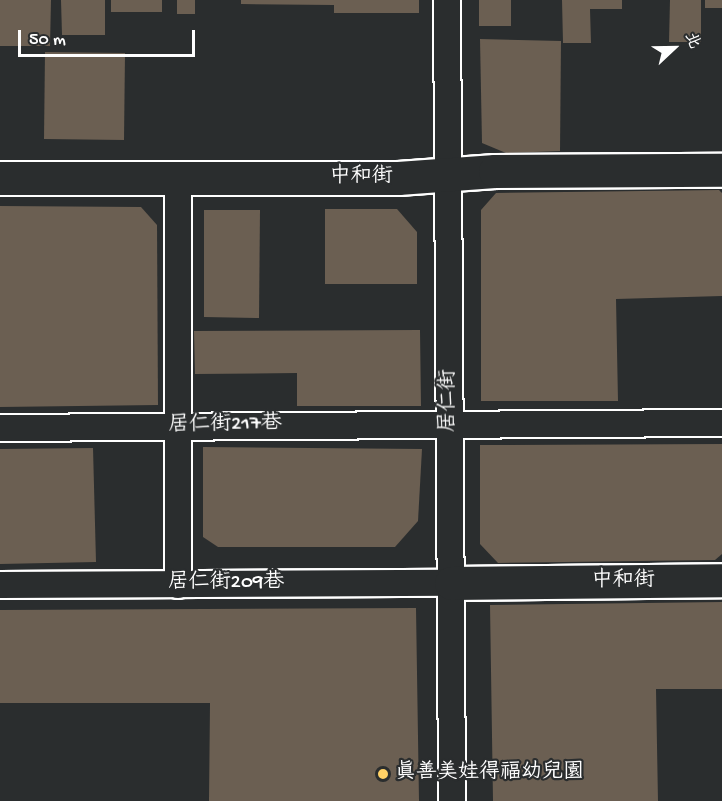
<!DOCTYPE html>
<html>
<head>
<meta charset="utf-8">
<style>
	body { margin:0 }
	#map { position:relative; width:722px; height:801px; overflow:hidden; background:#2a2d2e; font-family:"Gochi Hand","LXGW WenKai TC",sans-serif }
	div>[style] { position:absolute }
	.building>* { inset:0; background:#6b5f52 }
	.roads { filter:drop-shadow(2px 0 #fff) drop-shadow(-2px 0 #fff) drop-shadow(0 2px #fff) drop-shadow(0 -2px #fff) }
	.street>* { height:26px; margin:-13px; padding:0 13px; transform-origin:13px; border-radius:13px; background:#2a2d2e }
	.secondary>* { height:33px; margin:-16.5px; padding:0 16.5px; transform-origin:16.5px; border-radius:16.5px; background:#2a2d2e }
	.dots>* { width:16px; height:16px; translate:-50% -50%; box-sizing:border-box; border:3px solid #2a2d2e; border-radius:50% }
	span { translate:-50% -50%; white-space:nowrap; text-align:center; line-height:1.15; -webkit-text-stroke:4.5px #2a2d2e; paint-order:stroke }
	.street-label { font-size:21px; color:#fff }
	.poi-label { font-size:21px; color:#fff }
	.left { translate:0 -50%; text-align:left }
	.north { position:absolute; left:644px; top:18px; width:60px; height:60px; -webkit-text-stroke:4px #2a2d2e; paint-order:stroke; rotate:68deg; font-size:16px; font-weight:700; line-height:24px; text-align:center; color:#fff }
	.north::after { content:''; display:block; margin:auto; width:21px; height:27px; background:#fff; clip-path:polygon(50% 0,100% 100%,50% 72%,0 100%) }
	.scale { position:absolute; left:18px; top:30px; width:177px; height:27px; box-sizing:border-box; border:3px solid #fff; border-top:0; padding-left:8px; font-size:18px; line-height:21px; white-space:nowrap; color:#fff; -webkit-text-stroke:4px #2a2d2e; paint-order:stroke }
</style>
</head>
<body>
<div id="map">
	<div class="building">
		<i style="clip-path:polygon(0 0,51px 0,50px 46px,0 46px)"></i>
		<i style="clip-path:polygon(61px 0,105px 0,105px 35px,62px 35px)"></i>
		<i style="clip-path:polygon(111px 0,162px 0,162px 12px,111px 12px)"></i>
		<i style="clip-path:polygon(177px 0,195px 0,195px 14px,177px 14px)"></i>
		<i style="clip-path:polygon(241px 0,419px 0,419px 13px,334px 13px,334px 5px,241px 4px)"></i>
		<i style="clip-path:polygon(479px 0,511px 0,511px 26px,479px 26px)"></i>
		<i style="clip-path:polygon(562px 0,622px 0,622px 9px,590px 9px,591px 43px,563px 43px)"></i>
		<i style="clip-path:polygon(670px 0,701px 0,701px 42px,669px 42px)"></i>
		<i style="clip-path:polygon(705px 0,722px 0,722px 8px,705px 8px)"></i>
		<i style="clip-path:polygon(480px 39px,561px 41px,560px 151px,506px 153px,482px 143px)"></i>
		<i style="clip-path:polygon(45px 52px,125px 53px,124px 140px,44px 139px)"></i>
		<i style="clip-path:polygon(719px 190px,722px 193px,722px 296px,616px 299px,618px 401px,481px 401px,481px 210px,496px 193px)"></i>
		<i style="clip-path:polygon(0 206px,141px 207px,157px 225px,158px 405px,0 407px)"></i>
		<i style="clip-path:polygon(325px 209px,397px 209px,417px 232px,417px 284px,325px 284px)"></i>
		<i style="clip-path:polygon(204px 210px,260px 210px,259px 318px,204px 317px)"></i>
		<i style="clip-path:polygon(420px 330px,421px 406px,297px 406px,297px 373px,195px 374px,194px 331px)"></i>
		<i style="clip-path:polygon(722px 444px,722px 554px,715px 560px,498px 563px,480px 544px,480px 445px)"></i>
		<i style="clip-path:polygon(203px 447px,422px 449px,418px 521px,395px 547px,218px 547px,203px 537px)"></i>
		<i style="clip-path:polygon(93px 448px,96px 562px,0 564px,0 449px)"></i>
		<i style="clip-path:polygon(722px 602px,722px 689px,656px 689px,658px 801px,493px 801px,490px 605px)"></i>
		<i style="clip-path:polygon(416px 608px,419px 801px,209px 801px,210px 703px,0 703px,0 610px)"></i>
	</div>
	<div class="roads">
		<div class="street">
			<i style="left:447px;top:0;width:801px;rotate:89.64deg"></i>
			<i style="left:178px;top:178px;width:407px;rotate:90deg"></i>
			<i style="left:0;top:428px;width:722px;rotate:-0.4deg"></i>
			<i style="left:0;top:585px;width:451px;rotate:-0.3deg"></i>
		</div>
		<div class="secondary">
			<i style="left:0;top:178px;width:398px"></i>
			<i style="left:398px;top:178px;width:97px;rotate:-4.1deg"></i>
			<i style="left:495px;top:171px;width:227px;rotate:-0.3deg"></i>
			<i style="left:451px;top:583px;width:271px;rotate:-0.6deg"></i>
		</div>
	</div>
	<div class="dots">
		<i style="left:383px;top:774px;background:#ffd166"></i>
	</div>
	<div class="street-label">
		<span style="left:361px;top:178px">中和街</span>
		<span style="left:450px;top:401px;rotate:-90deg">居仁街</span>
		<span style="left:225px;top:426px;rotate:-1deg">居仁街217巷</span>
		<span style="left:623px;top:582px">中和街</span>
		<span style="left:226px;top:584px">居仁街209巷</span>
	</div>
	<div class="poi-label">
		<span class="left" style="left:395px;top:774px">真善美娃得福幼兒園</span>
	</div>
	<div class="north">北</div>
	<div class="scale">50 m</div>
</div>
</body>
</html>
